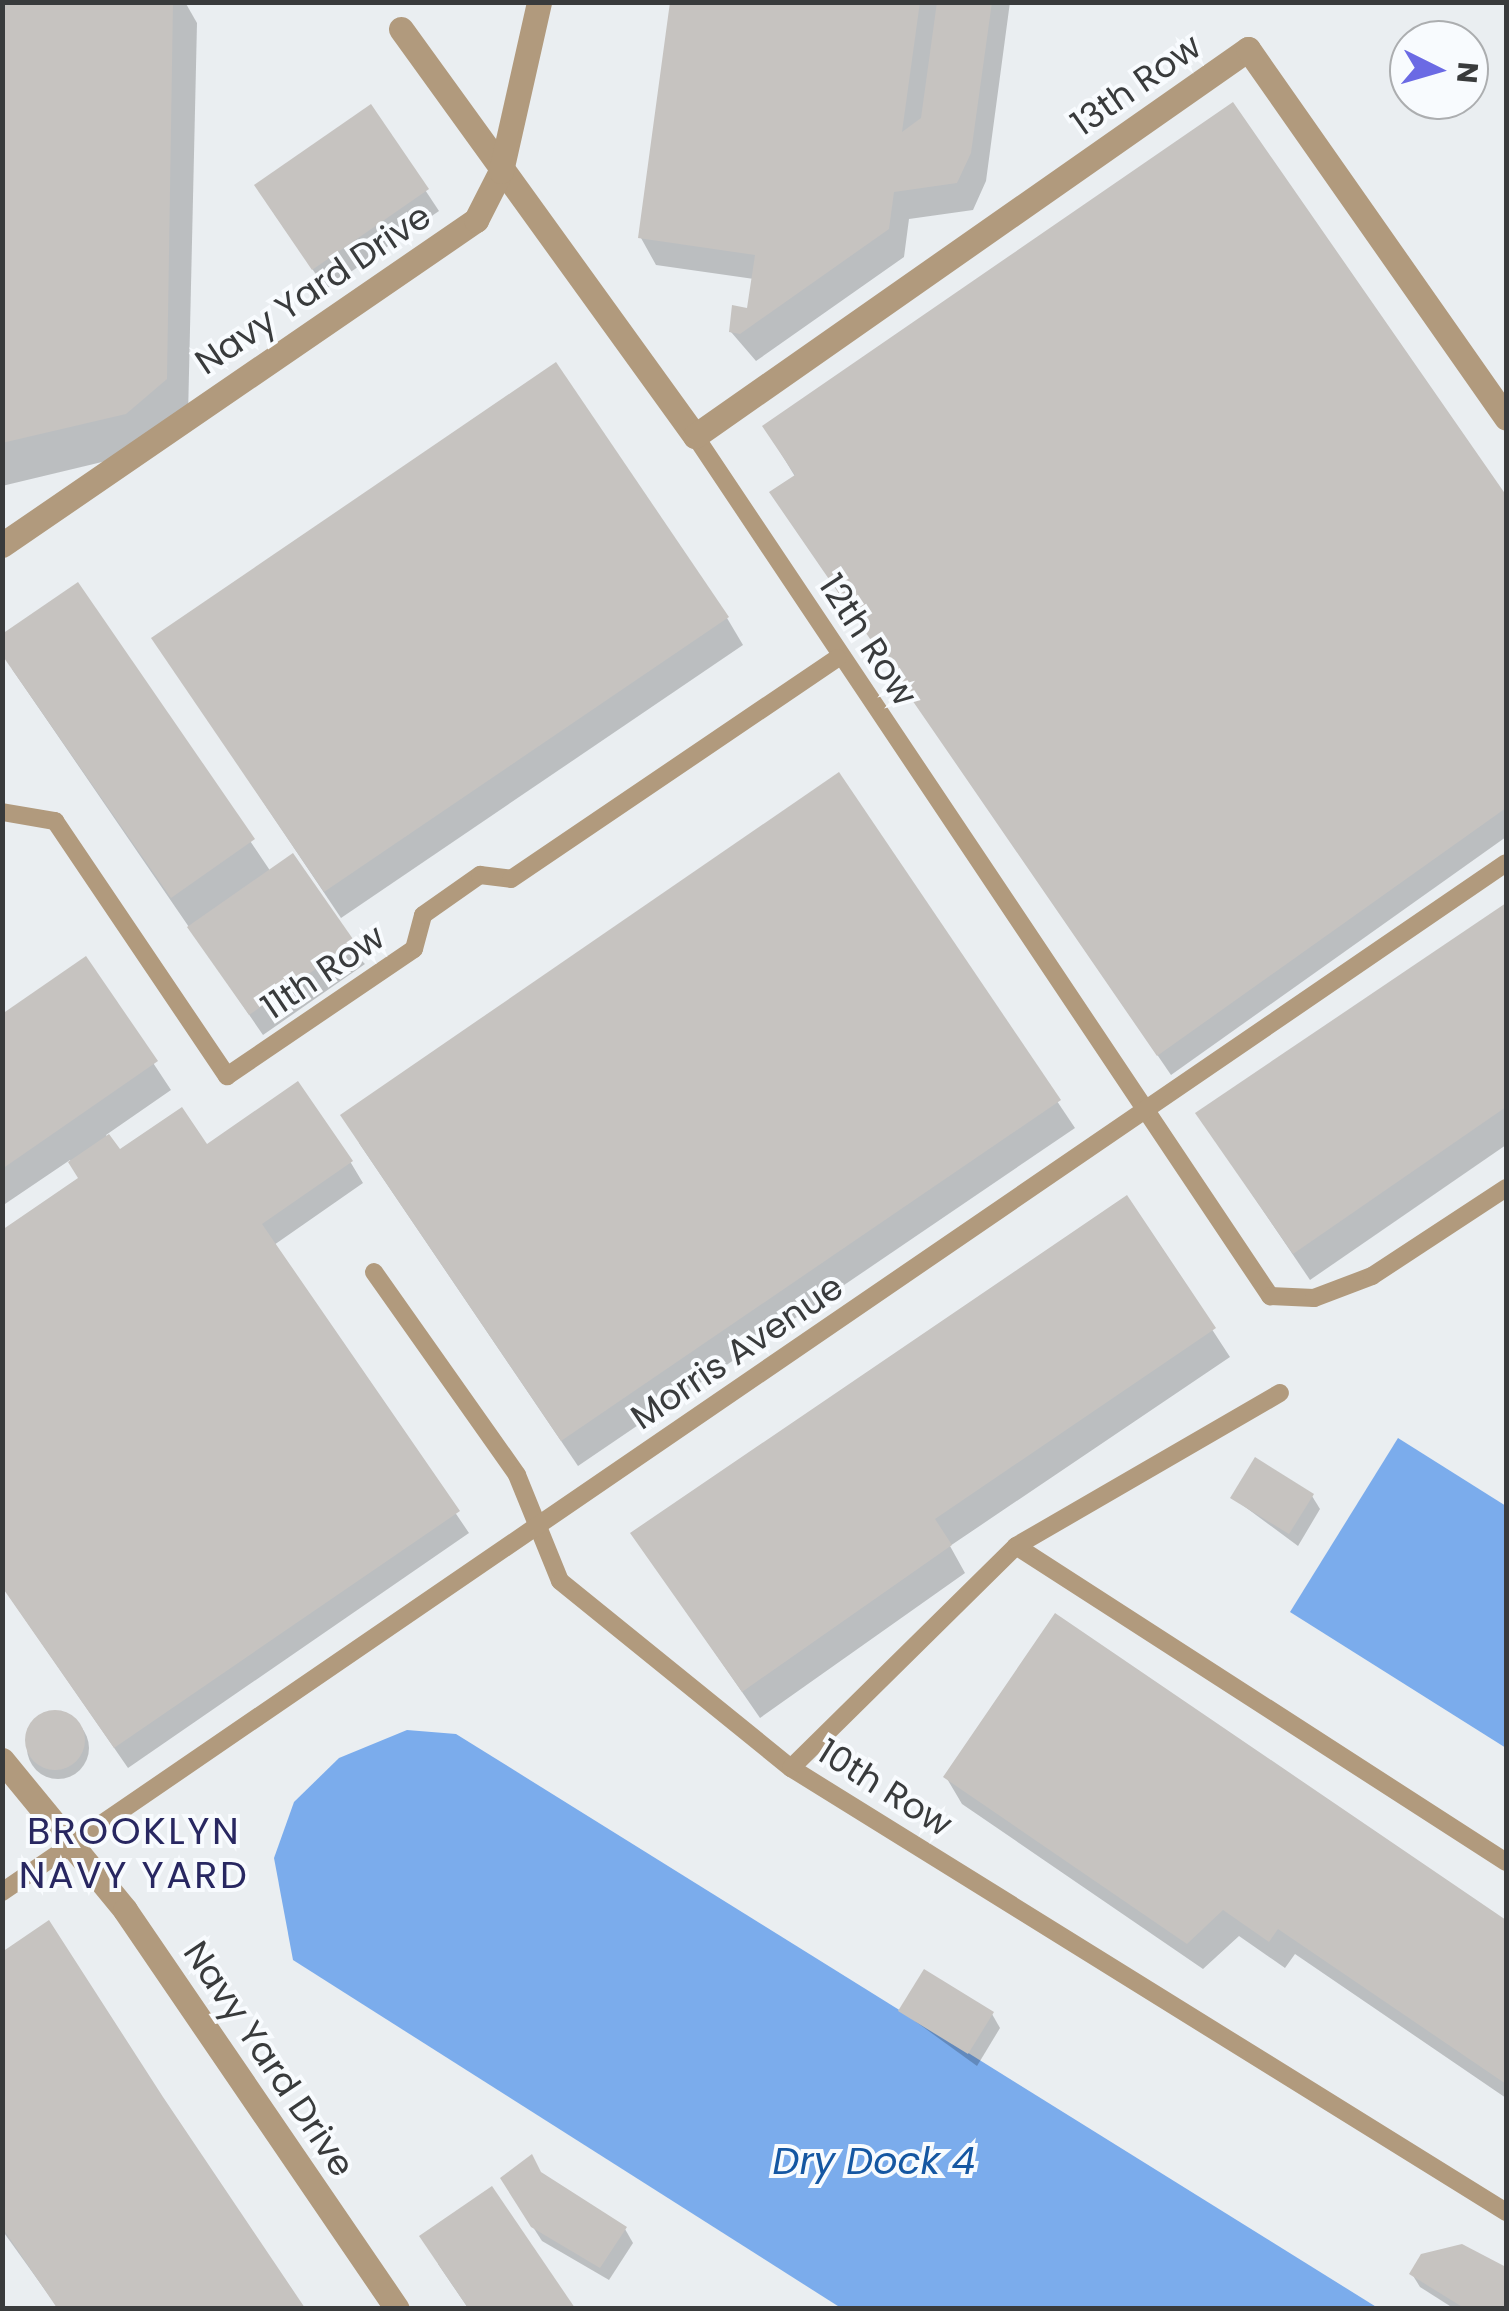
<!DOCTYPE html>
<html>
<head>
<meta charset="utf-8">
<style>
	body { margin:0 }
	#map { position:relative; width:1509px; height:2311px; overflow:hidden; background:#eaeef1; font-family:Poppins,sans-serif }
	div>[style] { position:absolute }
	.water>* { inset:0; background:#7bacec }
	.shadow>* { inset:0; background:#0003 }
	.round { border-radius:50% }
	.building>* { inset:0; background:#c6c3c0 }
	.lane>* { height:18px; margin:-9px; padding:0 9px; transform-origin:9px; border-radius:9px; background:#b19a7d }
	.street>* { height:25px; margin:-12.5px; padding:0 12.5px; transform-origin:12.5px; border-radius:12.5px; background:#b19a7d }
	span { translate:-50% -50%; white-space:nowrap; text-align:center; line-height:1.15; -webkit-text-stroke:8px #f8fbfe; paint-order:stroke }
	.street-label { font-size:35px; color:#393b3c }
	.neighbourhood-label { font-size:38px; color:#282761; letter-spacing:2.5px }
	.water-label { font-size:38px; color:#1557a2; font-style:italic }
	.frame { position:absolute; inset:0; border:5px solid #393b3c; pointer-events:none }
	.north { position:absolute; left:1389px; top:20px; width:100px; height:100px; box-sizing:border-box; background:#f8fbfe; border:2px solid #acaeb0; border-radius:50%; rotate:95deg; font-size:28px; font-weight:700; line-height:40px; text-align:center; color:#393b3c }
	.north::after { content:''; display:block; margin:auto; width:35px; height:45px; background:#6b6ae4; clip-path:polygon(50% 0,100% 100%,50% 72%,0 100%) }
</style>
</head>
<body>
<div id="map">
	<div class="water">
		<i style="clip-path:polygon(1398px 1438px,1506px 1506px,1506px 1748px,1290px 1612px)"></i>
		<i style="clip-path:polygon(407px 1730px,456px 1734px,1378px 2308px,841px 2308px,293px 1960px,274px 1858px,294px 1802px,339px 1758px)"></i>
	</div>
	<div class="shadow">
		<i style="clip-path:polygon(2px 2px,185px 2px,197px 23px,188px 417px,148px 451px,2px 486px)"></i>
		<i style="clip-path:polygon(673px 2px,1010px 2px,986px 181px,973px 210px,909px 219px,904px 257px,756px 361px,731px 332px,749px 311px,754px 279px,656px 265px,641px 238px)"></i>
		<i style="clip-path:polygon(1233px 105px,1506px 498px,1506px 837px,1171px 1075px,1051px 899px,765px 427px)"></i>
		<i style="clip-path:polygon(371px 108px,439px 211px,326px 289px,269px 206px)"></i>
		<i style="clip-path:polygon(78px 586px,271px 872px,365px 964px,263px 1035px,12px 669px)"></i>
		<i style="clip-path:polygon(727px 618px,743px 645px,341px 918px,154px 639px)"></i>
		<i style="clip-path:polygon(838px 775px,1075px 1128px,578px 1466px,359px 1143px)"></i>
		<i style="clip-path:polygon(1506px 904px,1506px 1145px,1310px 1280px,1198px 1114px)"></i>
		<i style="clip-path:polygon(85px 960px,171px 1090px,106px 1135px,119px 1153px,206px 1147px,297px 1084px,351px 1163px,363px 1183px,274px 1245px,469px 1533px,128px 1768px,2px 1586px,81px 1179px,70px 1160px,2px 1206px,2px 1017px)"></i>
		<i style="clip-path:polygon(1127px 1199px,1230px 1357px,950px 1546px,965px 1573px,760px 1718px,633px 1534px)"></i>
		<i style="clip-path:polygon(1312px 1496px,1320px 1509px,1298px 1546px,1233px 1498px)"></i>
		<i style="clip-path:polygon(1056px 1616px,1506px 1923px,1506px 2098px,1295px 1954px,1285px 1968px,1239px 1936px,1203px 1969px,962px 1804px,946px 1777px)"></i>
		<i class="round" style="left:27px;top:1717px;width:62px;height:62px"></i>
		<i style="clip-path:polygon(2px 1955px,161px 2099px,302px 2308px,58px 2308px,2px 2230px)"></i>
		<i style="clip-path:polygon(901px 2011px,992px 2014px,1000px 2028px,977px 2066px)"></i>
		<i style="clip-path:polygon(540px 2174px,625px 2229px,633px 2243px,609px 2280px,542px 2241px,511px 2193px)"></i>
		<i style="clip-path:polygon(491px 2190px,572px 2308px,468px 2308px,438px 2264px)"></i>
		<i style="clip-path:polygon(1461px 2247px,1506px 2269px,1506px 2308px,1453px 2308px,1420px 2287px,1412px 2274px)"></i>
	</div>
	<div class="building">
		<i style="clip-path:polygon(2px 2px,173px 2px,167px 379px,126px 414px,2px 443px)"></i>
		<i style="clip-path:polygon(670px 2px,920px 2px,902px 132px,921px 118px,937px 2px,992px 2px,971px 153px,957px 183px,894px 192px,889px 229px,740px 334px,729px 332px,732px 305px,747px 308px,755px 255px,638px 238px)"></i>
		<i style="clip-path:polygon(1233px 102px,1506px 495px,1506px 808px,1157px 1056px,769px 492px,795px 475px,762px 426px)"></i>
		<i style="clip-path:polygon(371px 104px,429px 189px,312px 270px,254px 185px)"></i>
		<i style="clip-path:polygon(556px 362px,729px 617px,324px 892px,151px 638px)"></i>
		<i style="clip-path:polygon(78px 582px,255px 839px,171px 898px,2px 655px,2px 634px)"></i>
		<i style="clip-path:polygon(839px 772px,1061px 1100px,561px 1441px,340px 1115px)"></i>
		<i style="clip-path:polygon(293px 853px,355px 942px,249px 1015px,187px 927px)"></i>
		<i style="clip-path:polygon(1506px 903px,1506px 1107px,1293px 1254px,1195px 1113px)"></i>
		<i style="clip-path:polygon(86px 956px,158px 1061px,2px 1169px,2px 1014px)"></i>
		<i style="clip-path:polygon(298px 1081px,353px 1161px,262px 1224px,460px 1511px,114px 1748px,2px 1587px,2px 1230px,78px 1178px,68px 1162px,109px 1134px,120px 1149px,182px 1107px,207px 1144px)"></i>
		<i style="clip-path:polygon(1127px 1195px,1216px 1328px,935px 1519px,952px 1545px,742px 1692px,630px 1533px)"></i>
		<i style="clip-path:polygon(1255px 1457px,1314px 1494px,1289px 1534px,1230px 1498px)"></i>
		<i style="clip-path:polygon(1055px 1613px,1506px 1920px,1506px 2084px,1278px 1929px,1269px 1942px,1223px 1910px,1187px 1944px,943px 1777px)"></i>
		<i class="round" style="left:25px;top:1710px;width:60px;height:60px"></i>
		<i style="clip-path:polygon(49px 1920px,163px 2097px,305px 2308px,57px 2308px,2px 2227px,2px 1952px)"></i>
		<i style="clip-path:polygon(924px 1969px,994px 2012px,968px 2054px,898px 2011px)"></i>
		<i style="clip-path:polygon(532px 2154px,541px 2172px,627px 2227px,600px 2268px,531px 2227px,500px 2178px)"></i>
		<i style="clip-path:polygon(492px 2186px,575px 2308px,468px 2308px,419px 2236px)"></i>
		<i style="clip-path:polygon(1462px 2244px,1506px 2267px,1506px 2308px,1464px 2308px,1409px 2274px,1421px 2254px)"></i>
	</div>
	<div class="lane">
		<i style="left:695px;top:436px;width:1035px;rotate:56.23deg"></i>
		<i style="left:1270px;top:1296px;width:44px;rotate:2.6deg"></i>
		<i style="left:1314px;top:1298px;width:62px;rotate:-20.8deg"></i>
		<i style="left:1372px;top:1276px;width:160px;rotate:-33.3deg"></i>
		<i style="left:2px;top:812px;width:54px;rotate:9.6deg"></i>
		<i style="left:55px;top:821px;width:308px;rotate:56deg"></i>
		<i style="left:227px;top:1076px;width:226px;rotate:-34.2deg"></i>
		<i style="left:414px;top:949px;width:35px;rotate:-75deg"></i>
		<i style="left:423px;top:915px;width:70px;rotate:-35.1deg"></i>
		<i style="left:480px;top:875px;width:31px;rotate:7deg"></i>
		<i style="left:511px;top:879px;width:394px;rotate:-34.1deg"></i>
		<i style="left:374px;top:1272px;width:248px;rotate:54.8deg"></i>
		<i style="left:517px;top:1475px;width:114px;rotate:67.9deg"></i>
		<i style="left:560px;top:1581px;width:297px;rotate:39deg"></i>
		<i style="left:791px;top:1768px;width:842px;rotate:31.84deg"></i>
		<i style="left:1016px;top:1546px;width:583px;rotate:32.82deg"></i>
		<i style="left:791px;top:1768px;width:316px;rotate:-44.6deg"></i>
		<i style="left:1016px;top:1546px;width:305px;rotate:-30.1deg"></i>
		<i style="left:2px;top:1892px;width:1822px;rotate:-34.38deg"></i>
	</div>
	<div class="street">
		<i style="left:401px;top:29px;width:502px;rotate:54.16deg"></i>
		<i style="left:695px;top:436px;width:675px;rotate:-34.99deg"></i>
		<i style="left:1248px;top:49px;width:450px;rotate:55deg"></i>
		<i style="left:2px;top:545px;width:575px;rotate:-34.44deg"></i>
		<i style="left:476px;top:220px;width:55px;rotate:-63deg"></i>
		<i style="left:501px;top:171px;width:173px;rotate:-77.3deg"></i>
		<i style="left:2px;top:1760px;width:194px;rotate:50.6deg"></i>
		<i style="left:125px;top:1910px;width:482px;rotate:55.7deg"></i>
	</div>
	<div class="street-label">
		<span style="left:1136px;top:85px;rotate:-35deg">13th Row</span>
		<span style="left:313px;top:289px;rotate:-34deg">Navy Yard Drive</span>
		<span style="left:868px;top:640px;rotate:57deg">12th Row</span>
		<span style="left:323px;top:972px;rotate:-34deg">11th Row</span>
		<span style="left:737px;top:1352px;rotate:-34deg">Morris Avenue</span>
		<span style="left:885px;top:1788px;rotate:32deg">10th Row</span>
		<span style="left:269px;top:2059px;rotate:56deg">Navy Yard Drive</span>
	</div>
	<div class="neighbourhood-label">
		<span style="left:134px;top:1853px">BROOKLYN<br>NAVY YARD</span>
	</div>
	<div class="water-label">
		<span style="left:874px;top:2161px">Dry Dock 4</span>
	</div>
	<div class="frame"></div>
	<div class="north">N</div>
</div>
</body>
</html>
